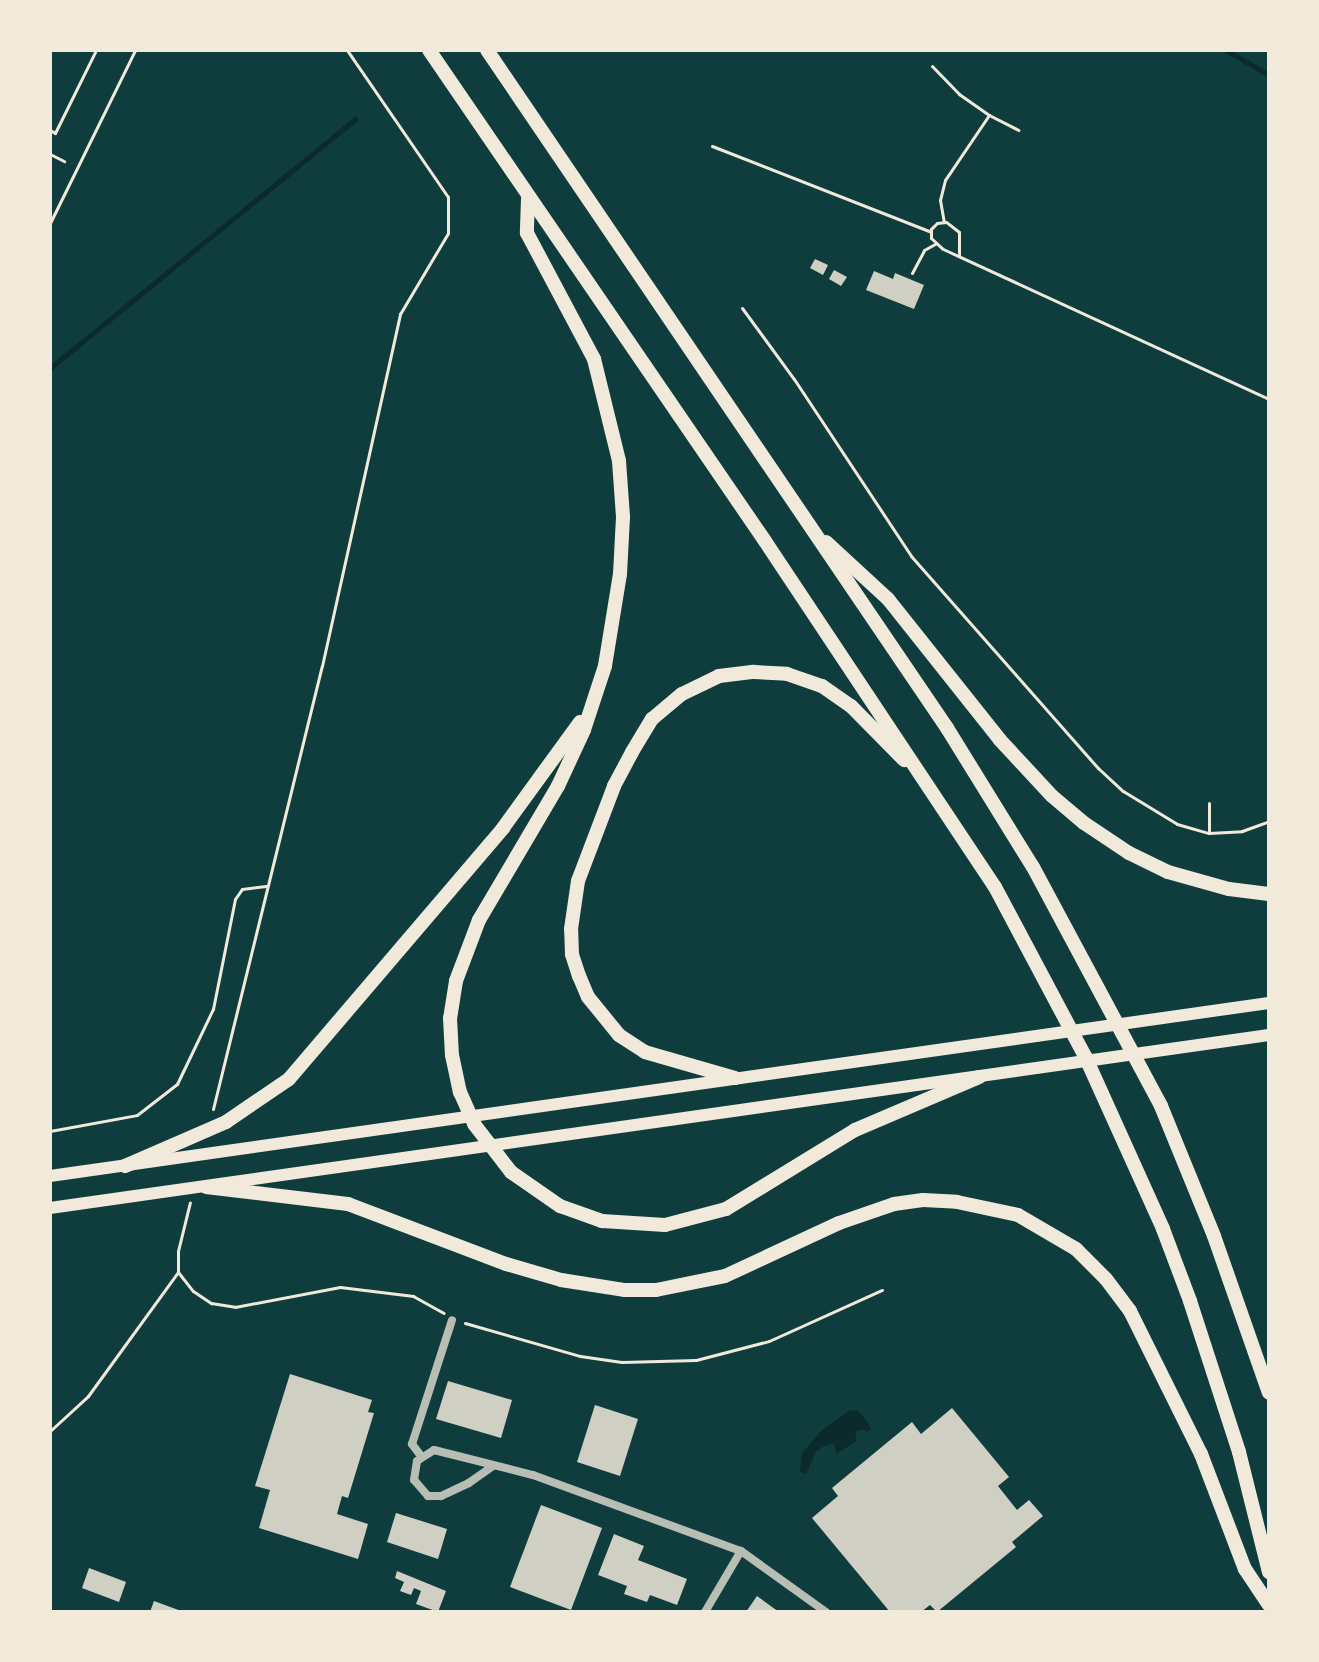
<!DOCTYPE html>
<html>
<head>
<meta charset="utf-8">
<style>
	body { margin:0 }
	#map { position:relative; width:1319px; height:1662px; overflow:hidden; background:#0f3d3e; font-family:Lato,sans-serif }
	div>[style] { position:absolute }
	.water>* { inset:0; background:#0a2a2b }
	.stream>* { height:5px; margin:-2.5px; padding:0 2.5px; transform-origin:2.5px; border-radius:2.5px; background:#0a2a2b }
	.building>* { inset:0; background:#cfcfc3 }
	.path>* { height:3px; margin:-1.5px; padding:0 1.5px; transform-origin:1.5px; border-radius:1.5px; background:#f1e9da }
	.minor>* { height:8px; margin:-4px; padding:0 4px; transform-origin:4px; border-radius:4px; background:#b8beb3 }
	.trunk>* { height:12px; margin:-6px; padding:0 6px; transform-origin:6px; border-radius:6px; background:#f1e9da }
	.motorway>* { height:14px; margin:-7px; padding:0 7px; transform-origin:7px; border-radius:7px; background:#f1e9da }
	span { translate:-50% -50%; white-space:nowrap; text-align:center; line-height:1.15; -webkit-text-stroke:7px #f1e9da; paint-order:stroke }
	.frame { position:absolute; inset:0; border:52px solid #f1e9da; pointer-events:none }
</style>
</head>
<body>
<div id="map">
	<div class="water">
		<i style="clip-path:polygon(858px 1410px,868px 1423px,871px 1429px,867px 1432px,862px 1429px,855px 1432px,857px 1441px,836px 1454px,834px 1443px,824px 1446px,816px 1452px,806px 1474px,800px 1471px,802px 1453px,822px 1430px,849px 1411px)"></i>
	</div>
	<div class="stream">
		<i style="left:1226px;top:50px;width:50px;rotate:30.2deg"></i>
		<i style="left:50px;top:368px;width:394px;rotate:-39.2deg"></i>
	</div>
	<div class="building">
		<i style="clip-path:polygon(815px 259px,828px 265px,823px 275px,810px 268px)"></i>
		<i style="clip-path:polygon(834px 270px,847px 277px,841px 286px,829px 279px)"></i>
		<i style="clip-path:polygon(874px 271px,893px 279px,895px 273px,924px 285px,914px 309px,866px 290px)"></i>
		<i style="clip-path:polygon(290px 1374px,372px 1400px,368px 1412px,374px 1413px,348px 1498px,342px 1496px,337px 1514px,368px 1524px,358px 1559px,259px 1528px,270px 1490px,255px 1486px)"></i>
		<i style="clip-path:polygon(448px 1381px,512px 1400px,501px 1438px,436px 1419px)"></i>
		<i style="clip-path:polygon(595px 1405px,638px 1419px,620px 1476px,577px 1462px)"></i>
		<i style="clip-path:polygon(952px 1408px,1009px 1477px,998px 1486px,1017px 1510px,1029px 1500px,1043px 1516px,1012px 1542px,1016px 1547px,937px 1612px,930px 1605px,921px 1612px,890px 1612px,812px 1518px,838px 1496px,832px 1488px,912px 1422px,921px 1434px)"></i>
		<i style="clip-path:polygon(541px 1505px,602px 1528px,571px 1610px,510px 1587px)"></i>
		<i style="clip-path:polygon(396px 1513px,447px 1529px,438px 1559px,387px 1542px)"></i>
		<i style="clip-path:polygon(614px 1534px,644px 1546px,638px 1560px,687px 1579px,677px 1605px,650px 1595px,647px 1602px,624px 1594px,627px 1586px,598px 1575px)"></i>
		<i style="clip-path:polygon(89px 1568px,126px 1582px,119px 1602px,82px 1588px)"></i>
		<i style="clip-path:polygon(397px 1571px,446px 1591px,438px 1612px,416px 1604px,421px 1591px,414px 1588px,411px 1595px,400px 1591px,404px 1582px,395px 1578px)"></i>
		<i style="clip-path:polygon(757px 1596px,779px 1612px,746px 1612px)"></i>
		<i style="clip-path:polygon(154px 1601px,184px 1612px,150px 1612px)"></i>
	</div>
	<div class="path">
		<i style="left:932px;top:66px;width:39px;rotate:46deg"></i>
		<i style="left:959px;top:94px;width:37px;rotate:35deg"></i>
		<i style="left:989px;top:115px;width:78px;rotate:124.1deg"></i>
		<i style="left:945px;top:180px;width:21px;rotate:104deg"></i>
		<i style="left:940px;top:200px;width:22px;rotate:80deg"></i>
		<i style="left:989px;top:115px;width:33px;rotate:27deg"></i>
		<i style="left:50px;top:130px;width:6px;rotate:31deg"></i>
		<i style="left:55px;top:133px;width:93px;rotate:-63.7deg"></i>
		<i style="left:712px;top:146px;width:235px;rotate:21.4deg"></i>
		<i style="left:50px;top:154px;width:16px;rotate:27deg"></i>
		<i style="left:50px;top:223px;width:193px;rotate:-63.8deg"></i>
		<i style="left:959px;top:255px;width:23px;rotate:-90deg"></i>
		<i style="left:959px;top:232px;width:16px;rotate:-142deg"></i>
		<i style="left:946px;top:222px;width:9px;rotate:174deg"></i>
		<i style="left:937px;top:223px;width:8px;rotate:135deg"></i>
		<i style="left:931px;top:229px;width:9px;rotate:90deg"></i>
		<i style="left:931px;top:238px;width:16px;rotate:43deg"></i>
		<i style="left:943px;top:249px;width:359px;rotate:24.7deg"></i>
		<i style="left:912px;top:273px;width:26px;rotate:-62deg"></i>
		<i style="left:924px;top:250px;width:13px;rotate:-29deg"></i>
		<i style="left:742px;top:308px;width:88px;rotate:53.8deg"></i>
		<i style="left:794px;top:379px;width:212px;rotate:56.5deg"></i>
		<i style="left:911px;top:556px;width:283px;rotate:48.6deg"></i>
		<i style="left:1098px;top:768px;width:34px;rotate:43deg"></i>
		<i style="left:1123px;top:791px;width:63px;rotate:31.4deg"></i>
		<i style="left:1177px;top:824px;width:33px;rotate:16deg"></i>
		<i style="left:1209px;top:833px;width:33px;rotate:-3deg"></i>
		<i style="left:1242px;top:831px;width:29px;rotate:-20deg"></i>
		<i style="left:1209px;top:803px;width:30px;rotate:90deg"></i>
		<i style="left:213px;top:1109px;width:456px;rotate:-76.2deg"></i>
		<i style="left:322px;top:666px;width:361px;rotate:-77.5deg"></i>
		<i style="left:400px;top:314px;width:94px;rotate:-59.3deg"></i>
		<i style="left:448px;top:233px;width:36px;rotate:-90deg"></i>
		<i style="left:448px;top:197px;width:178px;rotate:-124.5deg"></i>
		<i style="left:50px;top:1131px;width:88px;rotate:-10.4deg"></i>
		<i style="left:137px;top:1115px;width:51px;rotate:-37.8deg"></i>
		<i style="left:177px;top:1084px;width:83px;rotate:-64.4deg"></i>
		<i style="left:213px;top:1009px;width:112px;rotate:-78.7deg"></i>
		<i style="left:235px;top:899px;width:12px;rotate:-55deg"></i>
		<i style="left:242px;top:889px;width:24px;rotate:-7deg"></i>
		<i style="left:178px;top:1272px;width:24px;rotate:52deg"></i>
		<i style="left:193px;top:1291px;width:22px;rotate:34deg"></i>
		<i style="left:211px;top:1303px;width:24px;rotate:9deg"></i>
		<i style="left:235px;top:1307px;width:107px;rotate:-10.8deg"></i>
		<i style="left:340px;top:1287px;width:74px;rotate:7deg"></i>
		<i style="left:413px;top:1296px;width:35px;rotate:29deg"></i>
		<i style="left:465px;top:1323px;width:120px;rotate:16deg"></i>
		<i style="left:580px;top:1356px;width:42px;rotate:8.1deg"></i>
		<i style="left:622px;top:1362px;width:74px;rotate:-1.5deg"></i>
		<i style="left:696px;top:1360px;width:75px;rotate:-14.6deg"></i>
		<i style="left:769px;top:1341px;width:124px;rotate:-24.3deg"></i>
		<i style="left:50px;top:1431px;width:52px;rotate:-42.6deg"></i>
		<i style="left:88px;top:1396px;width:153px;rotate:-54deg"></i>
		<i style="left:178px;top:1272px;width:21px;rotate:-90deg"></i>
		<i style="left:178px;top:1251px;width:50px;rotate:-76.2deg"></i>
	</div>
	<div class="minor">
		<i style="left:421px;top:1456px;width:15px;rotate:-127deg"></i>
		<i style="left:412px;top:1444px;width:130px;rotate:-72.1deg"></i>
		<i style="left:493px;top:1466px;width:29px;rotate:145deg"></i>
		<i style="left:469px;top:1483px;width:31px;rotate:155deg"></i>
		<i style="left:441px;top:1496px;width:13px;rotate:180deg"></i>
		<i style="left:428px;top:1496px;width:21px;rotate:-131deg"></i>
		<i style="left:414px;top:1480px;width:19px;rotate:-81deg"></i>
		<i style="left:417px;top:1461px;width:20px;rotate:-33deg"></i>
		<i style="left:434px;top:1450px;width:102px;rotate:14.2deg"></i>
		<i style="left:533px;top:1475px;width:221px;rotate:20.1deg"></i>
		<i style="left:741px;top:1551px;width:105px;rotate:35.7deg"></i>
		<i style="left:705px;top:1612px;width:71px;rotate:-59.5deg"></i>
	</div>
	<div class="trunk">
		<i style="left:50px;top:1176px;width:1231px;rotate:-8.08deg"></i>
		<i style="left:50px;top:1208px;width:1231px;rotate:-8.08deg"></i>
	</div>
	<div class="motorway">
		<i style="left:429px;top:50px;width:595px;rotate:55.62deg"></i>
		<i style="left:765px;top:541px;width:415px;rotate:56.4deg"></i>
		<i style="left:995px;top:887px;width:191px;rotate:62deg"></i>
		<i style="left:1085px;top:1056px;width:190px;rotate:65.7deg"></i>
		<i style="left:1163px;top:1229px;width:77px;rotate:69.4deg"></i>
		<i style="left:1190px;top:1301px;width:159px;rotate:72deg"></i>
		<i style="left:1239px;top:1452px;width:124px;rotate:76deg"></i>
		<i style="left:487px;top:50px;width:819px;rotate:55.84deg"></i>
		<i style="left:947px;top:728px;width:163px;rotate:58.3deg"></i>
		<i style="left:1033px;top:867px;width:271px;rotate:61.8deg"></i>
		<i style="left:1161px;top:1106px;width:140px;rotate:67.8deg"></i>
		<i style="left:1214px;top:1236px;width:166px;rotate:70.7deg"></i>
		<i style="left:528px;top:199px;width:34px;rotate:92deg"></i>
		<i style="left:527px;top:233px;width:143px;rotate:62deg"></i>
		<i style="left:594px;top:359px;width:105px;rotate:76.2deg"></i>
		<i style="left:619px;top:461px;width:56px;rotate:85.9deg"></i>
		<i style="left:623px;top:517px;width:57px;rotate:93deg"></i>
		<i style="left:620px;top:574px;width:93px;rotate:99.3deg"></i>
		<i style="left:605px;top:666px;width:67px;rotate:108.2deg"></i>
		<i style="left:584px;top:730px;width:62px;rotate:114.9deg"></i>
		<i style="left:558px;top:786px;width:156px;rotate:120.5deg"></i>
		<i style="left:479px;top:920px;width:65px;rotate:110.7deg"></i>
		<i style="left:456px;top:981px;width:37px;rotate:99deg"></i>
		<i style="left:450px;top:1018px;width:37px;rotate:87deg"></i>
		<i style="left:452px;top:1055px;width:38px;rotate:78deg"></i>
		<i style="left:460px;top:1092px;width:35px;rotate:66deg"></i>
		<i style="left:474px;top:1124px;width:61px;rotate:52.4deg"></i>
		<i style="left:511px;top:1172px;width:60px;rotate:34.8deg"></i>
		<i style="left:560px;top:1206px;width:45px;rotate:19.7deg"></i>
		<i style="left:602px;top:1221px;width:63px;rotate:3.6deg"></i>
		<i style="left:665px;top:1225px;width:63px;rotate:-14.7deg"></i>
		<i style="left:726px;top:1209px;width:151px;rotate:-31.5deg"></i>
		<i style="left:855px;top:1130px;width:135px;rotate:-23.1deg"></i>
		<i style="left:826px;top:542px;width:84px;rotate:42.6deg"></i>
		<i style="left:888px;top:599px;width:180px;rotate:51.5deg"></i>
		<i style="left:1000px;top:740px;width:76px;rotate:47.1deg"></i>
		<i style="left:1052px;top:796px;width:42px;rotate:40.2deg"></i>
		<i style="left:1084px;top:823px;width:54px;rotate:33.7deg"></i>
		<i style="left:1129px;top:853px;width:43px;rotate:26deg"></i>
		<i style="left:1168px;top:872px;width:63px;rotate:15.6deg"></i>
		<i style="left:1229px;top:889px;width:40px;rotate:7.1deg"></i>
		<i style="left:735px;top:1078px;width:94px;rotate:-163.9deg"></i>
		<i style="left:645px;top:1052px;width:31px;rotate:-147deg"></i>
		<i style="left:619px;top:1035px;width:49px;rotate:-129.2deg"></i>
		<i style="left:588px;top:997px;width:23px;rotate:-113deg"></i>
		<i style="left:579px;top:976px;width:23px;rotate:-108deg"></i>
		<i style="left:572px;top:954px;width:25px;rotate:-92deg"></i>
		<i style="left:571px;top:929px;width:49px;rotate:-81.7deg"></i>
		<i style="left:578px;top:881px;width:102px;rotate:-69.2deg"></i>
		<i style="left:614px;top:786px;width:38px;rotate:-62deg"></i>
		<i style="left:632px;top:752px;width:39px;rotate:-59deg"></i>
		<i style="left:652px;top:719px;width:39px;rotate:-40deg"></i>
		<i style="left:682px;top:694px;width:41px;rotate:-25.9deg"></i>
		<i style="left:719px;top:676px;width:35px;rotate:-7deg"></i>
		<i style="left:754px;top:672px;width:33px;rotate:3deg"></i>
		<i style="left:787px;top:674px;width:37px;rotate:19deg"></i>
		<i style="left:822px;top:686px;width:35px;rotate:35deg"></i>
		<i style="left:851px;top:706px;width:76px;rotate:45.5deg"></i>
		<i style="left:125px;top:1166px;width:110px;rotate:-23.5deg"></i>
		<i style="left:226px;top:1122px;width:76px;rotate:-34.3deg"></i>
		<i style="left:289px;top:1079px;width:330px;rotate:-49.5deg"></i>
		<i style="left:503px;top:828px;width:131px;rotate:-54deg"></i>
		<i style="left:206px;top:1187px;width:143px;rotate:6.8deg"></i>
		<i style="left:348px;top:1204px;width:169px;rotate:20.8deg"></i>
		<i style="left:506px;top:1264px;width:57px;rotate:16.2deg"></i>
		<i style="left:561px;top:1280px;width:65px;rotate:8.9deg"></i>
		<i style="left:625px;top:1290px;width:31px"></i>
		<i style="left:656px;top:1290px;width:70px;rotate:-11.5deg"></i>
		<i style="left:725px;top:1276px;width:126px;rotate:-24.9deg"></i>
		<i style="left:839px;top:1223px;width:58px;rotate:-19.1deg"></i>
		<i style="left:894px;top:1204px;width:29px;rotate:-8deg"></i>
		<i style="left:923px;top:1200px;width:34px;rotate:3deg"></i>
		<i style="left:957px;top:1202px;width:62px;rotate:12deg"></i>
		<i style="left:1018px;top:1215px;width:67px;rotate:30.4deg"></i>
		<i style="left:1076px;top:1249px;width:42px;rotate:45deg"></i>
		<i style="left:1106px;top:1279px;width:40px;rotate:53deg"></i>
		<i style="left:1130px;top:1311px;width:160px;rotate:63.6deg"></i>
		<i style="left:1201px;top:1454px;width:123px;rotate:69.1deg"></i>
		<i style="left:1245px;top:1569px;width:43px;rotate:56.3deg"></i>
	</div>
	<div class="frame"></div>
</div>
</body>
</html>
